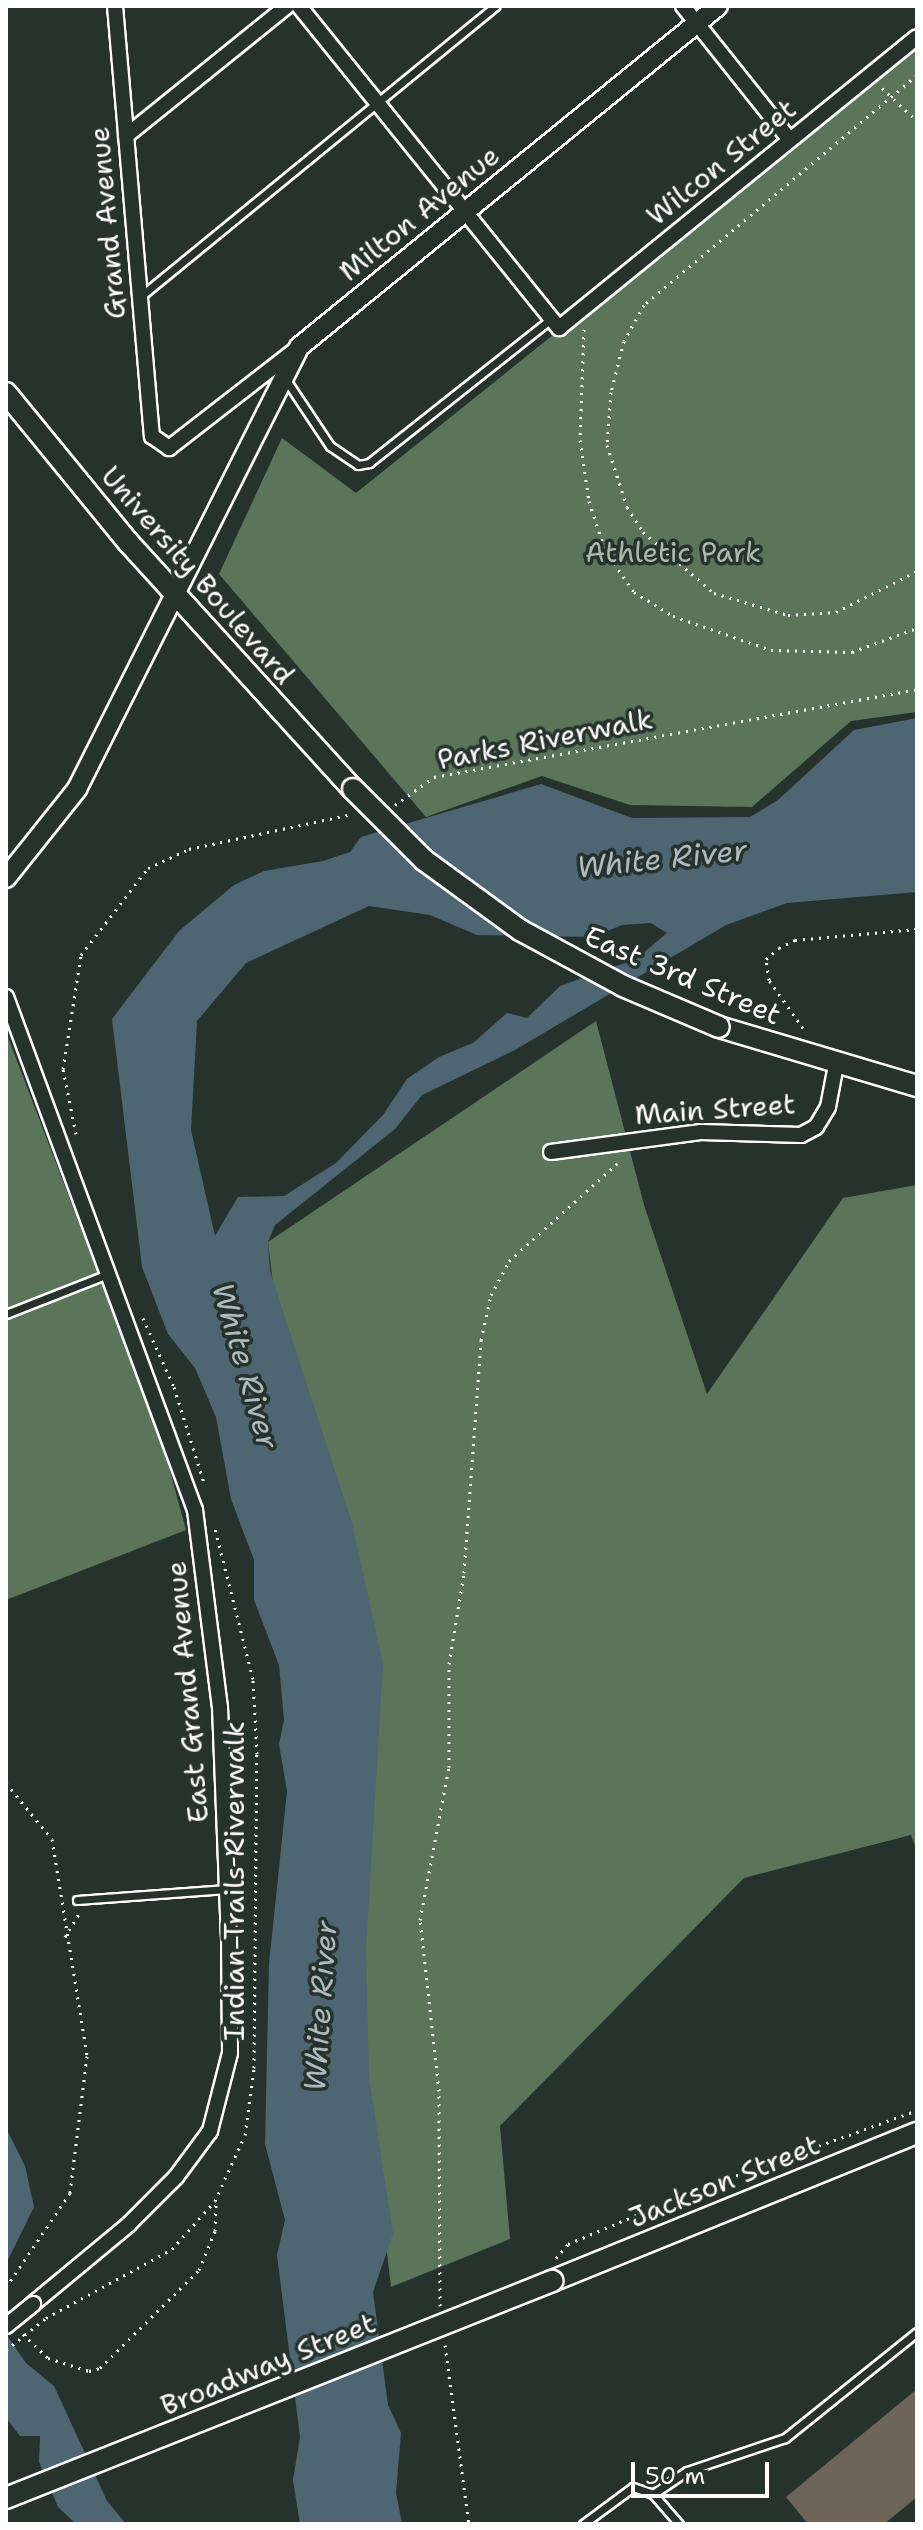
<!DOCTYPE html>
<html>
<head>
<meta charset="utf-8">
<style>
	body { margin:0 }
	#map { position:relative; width:923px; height:2530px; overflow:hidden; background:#26332d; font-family:"Shantell Sans",sans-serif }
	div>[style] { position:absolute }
	.green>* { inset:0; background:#5a755a }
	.water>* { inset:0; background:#4d6672 }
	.building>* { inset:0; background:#6f6459 }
	.path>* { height:3px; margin-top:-1.5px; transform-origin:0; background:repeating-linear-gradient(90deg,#fff 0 2px,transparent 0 8px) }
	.roads { filter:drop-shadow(2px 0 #fff) drop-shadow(-2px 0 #fff) drop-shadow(0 2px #fff) drop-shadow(0 -2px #fff) }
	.service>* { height:7px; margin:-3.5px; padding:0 3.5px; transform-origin:3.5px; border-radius:3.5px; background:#26332d }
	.minor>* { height:14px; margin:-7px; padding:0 7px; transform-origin:7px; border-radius:7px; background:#26332d }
	.tertiary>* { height:18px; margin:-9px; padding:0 9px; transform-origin:9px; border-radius:9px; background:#26332d }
	.secondary>* { height:20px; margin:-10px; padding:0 10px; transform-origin:10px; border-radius:10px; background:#26332d }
	.path-bridge>* { height:3px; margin-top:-1.5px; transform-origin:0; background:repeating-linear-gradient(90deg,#fff 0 2px,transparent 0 8px) }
	.bridges { filter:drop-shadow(2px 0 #fff) drop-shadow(-2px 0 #fff) drop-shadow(0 2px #fff) drop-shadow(0 -2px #fff) }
	.minor-bridge>* { height:14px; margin:-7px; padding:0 7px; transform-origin:7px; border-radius:7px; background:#26332d }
	.secondary-bridge>* { height:20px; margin:-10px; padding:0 10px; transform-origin:10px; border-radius:10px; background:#26332d }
	span { translate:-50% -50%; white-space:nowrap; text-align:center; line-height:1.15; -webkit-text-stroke:7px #26332d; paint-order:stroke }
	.street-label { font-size:28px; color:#fff }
	.park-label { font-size:28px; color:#acbaac }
	.water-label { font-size:30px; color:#afbac0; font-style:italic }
	.frame { position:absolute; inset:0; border:8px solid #fff; pointer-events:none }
	.scale { position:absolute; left:631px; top:2462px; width:138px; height:36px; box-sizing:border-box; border:4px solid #fff; border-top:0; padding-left:10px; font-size:24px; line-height:28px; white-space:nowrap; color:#fff; -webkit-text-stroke:6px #26332d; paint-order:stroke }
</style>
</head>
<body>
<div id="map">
	<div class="green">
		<i style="clip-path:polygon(917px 43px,917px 712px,851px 721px,752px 807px,630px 805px,542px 776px,426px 817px,219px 574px,282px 438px,356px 493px)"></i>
		<i style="clip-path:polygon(596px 1021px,644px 1205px,707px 1394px,843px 1198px,917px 1185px,917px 1851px,911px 1835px,744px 1878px,500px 2126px,510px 2239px,391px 2287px,268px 1242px)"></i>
		<i style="clip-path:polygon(6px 1032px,161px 1438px,186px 1530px,6px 1600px)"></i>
	</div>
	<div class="water">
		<i style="clip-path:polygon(evenodd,917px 718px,917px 892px,787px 903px,726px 925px,515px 1050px,422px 1095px,395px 1129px,275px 1225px,268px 1242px,270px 1271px,352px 1523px,383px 1664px,366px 1949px,369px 2078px,393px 2234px,373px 2292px,388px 2405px,401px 2433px,396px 2493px,402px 2524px,300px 2524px,293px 2480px,300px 2437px,277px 2255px,285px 2220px,265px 2144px,269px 1964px,287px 1791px,279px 1744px,284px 1720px,279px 1665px,254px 1600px,254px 1560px,231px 1499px,216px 1417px,195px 1368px,168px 1334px,142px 1267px,112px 1019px,179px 931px,234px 885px,264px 871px,323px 861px,350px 852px,361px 837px,541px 784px,632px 818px,750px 817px,778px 800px,854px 730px,917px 718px,369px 906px,430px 915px,477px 935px,593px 937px,622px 925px,651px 923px,667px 933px,636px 959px,560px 986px,527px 1018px,507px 1013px,473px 1043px,439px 1057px,407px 1079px,383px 1115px,336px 1163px,284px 1196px,238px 1197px,215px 1236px,191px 1130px,197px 1021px,246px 963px,369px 906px)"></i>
		<i style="clip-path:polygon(6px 2128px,25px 2166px,34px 2207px,6px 2264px)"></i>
		<i style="clip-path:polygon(6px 2334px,26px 2363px,54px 2386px,107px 2501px,126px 2524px,76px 2524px,58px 2507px,39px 2462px,40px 2436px,20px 2436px,7px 2419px)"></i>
	</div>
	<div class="building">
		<i style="clip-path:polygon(917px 2389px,917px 2497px,884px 2524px,808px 2524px,786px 2497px)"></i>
	</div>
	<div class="path">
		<i style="left:917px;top:75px;width:357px;rotate:139.9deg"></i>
		<i style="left:644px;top:305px;width:41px;rotate:119.1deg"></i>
		<i style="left:624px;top:341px;width:53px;rotate:104.3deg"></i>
		<i style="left:611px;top:392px;width:53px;rotate:94.3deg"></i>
		<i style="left:607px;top:445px;width:65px;rotate:72.1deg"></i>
		<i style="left:627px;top:507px;width:30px;rotate:57deg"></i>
		<i style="left:643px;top:532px;width:94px;rotate:40.7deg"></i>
		<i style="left:714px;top:593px;width:77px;rotate:16.6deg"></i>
		<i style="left:788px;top:615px;width:48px;rotate:-3.6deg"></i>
		<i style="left:836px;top:612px;width:91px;rotate:-26.8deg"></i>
		<i style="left:882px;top:88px;width:48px;rotate:43.3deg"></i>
		<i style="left:584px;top:329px;width:111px;rotate:92.1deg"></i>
		<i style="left:580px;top:440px;width:62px;rotate:81.6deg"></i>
		<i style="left:589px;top:501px;width:52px;rotate:71.9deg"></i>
		<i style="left:605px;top:550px;width:51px;rotate:55.4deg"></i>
		<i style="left:634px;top:592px;width:46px;rotate:31.6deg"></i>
		<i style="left:673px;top:616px;width:104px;rotate:19.1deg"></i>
		<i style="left:771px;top:650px;width:81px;rotate:1.4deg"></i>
		<i style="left:852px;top:652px;width:69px;rotate:-20.3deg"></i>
		<i style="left:395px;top:805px;width:48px;rotate:-35.7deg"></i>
		<i style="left:434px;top:777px;width:491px;rotate:-10.3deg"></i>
		<i style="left:803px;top:1028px;width:59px;rotate:-125.3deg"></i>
		<i style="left:769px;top:980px;width:21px;rotate:-98deg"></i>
		<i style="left:766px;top:959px;width:17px;rotate:-40deg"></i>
		<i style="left:779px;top:948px;width:18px;rotate:-27deg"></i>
		<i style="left:795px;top:940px;width:122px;rotate:-5.2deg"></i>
		<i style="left:76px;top:1134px;width:66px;rotate:-101.3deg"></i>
		<i style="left:63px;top:1069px;width:115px;rotate:-81deg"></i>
		<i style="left:81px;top:955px;width:110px;rotate:-52.4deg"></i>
		<i style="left:148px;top:868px;width:45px;rotate:-24.9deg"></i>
		<i style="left:189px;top:849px;width:167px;rotate:-12.1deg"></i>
		<i style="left:143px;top:1318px;width:76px;rotate:65.8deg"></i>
		<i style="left:174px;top:1387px;width:101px;rotate:72.6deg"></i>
		<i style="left:6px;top:1783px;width:72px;rotate:50.6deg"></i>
		<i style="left:52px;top:1839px;width:220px;rotate:80.8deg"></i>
		<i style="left:87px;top:2056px;width:138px;rotate:97.1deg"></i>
		<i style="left:70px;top:2193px;width:114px;rotate:124.2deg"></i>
		<i style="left:65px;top:1937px;width:27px;rotate:-59deg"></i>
		<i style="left:556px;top:2258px;width:18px;rotate:-49deg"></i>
		<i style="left:568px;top:2244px;width:134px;rotate:-22.9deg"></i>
		<i style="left:691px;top:2192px;width:240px;rotate:-19.9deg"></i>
		<i style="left:440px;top:2306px;width:215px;rotate:-90.3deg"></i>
		<i style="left:439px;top:2091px;width:172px;rotate:-96.3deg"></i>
		<i style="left:420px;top:1920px;width:156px;rotate:-79.3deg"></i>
		<i style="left:449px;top:1767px;width:103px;rotate:-90deg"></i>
		<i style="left:449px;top:1664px;width:92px;rotate:-80.6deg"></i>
		<i style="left:464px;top:1573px;width:234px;rotate:-85.8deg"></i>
		<i style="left:481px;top:1340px;width:46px;rotate:-77.5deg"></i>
		<i style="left:491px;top:1295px;width:38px;rotate:-62deg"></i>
		<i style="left:509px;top:1261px;width:151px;rotate:-42deg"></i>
		<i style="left:46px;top:2318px;width:144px;rotate:-28.7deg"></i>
		<i style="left:172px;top:2249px;width:64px;rotate:-48.1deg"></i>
		<i style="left:215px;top:2201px;width:72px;rotate:-65.6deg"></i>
		<i style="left:245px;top:2135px;width:68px;rotate:-82.3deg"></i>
		<i style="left:254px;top:2068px;width:314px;rotate:-89.5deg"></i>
		<i style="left:257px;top:1754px;width:75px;rotate:-93.1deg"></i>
		<i style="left:253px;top:1679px;width:155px;rotate:-104.2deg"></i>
		<i style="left:23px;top:2334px;width:35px;rotate:44deg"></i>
		<i style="left:48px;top:2358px;width:43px;rotate:17.6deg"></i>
		<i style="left:89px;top:2371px;width:11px;rotate:-15deg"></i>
		<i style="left:100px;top:2368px;width:139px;rotate:-44.7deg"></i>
		<i style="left:199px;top:2270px;width:42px;rotate:-67.7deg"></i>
		<i style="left:215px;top:2231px;width:29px;rotate:-88deg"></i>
		<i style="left:445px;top:2345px;width:181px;rotate:82.4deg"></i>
	</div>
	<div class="roads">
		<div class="service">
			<i style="left:141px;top:296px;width:458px;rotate:-39.3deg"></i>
			<i style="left:286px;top:380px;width:79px;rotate:56.3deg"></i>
			<i style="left:330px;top:446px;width:34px;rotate:34deg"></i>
			<i style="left:358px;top:465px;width:11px;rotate:-10deg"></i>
			<i style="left:369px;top:463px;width:232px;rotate:-38.4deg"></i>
			<i style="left:6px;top:1314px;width:110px;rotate:-21.4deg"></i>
			<i style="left:77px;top:1900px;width:150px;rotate:-4.2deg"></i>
			<i style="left:583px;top:2524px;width:62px;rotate:-36.5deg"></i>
			<i style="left:633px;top:2487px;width:21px;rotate:19deg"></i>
			<i style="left:679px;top:2524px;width:40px;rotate:-131deg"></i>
			<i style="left:653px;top:2494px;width:41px;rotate:-34.1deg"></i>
			<i style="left:687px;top:2471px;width:103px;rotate:-18.6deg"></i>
			<i style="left:785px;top:2438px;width:169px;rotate:-38.8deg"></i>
		</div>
		<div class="minor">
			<i style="left:115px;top:6px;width:432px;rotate:85.1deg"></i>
			<i style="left:152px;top:436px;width:21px;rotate:35deg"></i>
			<i style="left:169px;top:448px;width:163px;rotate:-37.8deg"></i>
			<i style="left:299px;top:6px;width:414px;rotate:51.1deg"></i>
			<i style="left:559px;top:328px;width:461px;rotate:-39.1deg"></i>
			<i style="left:683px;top:6px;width:171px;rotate:51.4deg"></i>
			<i style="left:126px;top:136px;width:207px;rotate:-38.9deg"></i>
			<i style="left:6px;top:997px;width:547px;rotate:69.78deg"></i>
			<i style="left:195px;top:1510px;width:199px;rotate:82.8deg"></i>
			<i style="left:220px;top:1707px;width:230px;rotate:87.8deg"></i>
			<i style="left:229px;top:1937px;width:116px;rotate:89.5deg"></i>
			<i style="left:230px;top:2053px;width:81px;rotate:104.4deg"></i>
			<i style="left:210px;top:2131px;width:57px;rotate:126.5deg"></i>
			<i style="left:176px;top:2177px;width:68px;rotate:135deg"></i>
			<i style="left:128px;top:2225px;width:124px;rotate:140.3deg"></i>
			<i style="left:551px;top:1152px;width:151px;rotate:-7.6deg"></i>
			<i style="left:701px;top:1132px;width:100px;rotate:1.7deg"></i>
			<i style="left:801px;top:1135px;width:17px;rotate:-28deg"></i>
			<i style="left:816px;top:1127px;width:23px;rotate:-59deg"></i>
			<i style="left:828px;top:1107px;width:43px;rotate:-79.2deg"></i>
		</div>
		<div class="tertiary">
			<i style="left:6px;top:878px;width:114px;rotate:-51.4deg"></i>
			<i style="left:77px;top:789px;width:495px;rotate:-63.3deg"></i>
			<i style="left:299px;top:347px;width:540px;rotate:-39.14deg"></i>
		</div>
		<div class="secondary">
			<i style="left:6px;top:393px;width:193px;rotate:50.7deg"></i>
			<i style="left:128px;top:542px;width:334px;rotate:47.7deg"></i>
			<i style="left:719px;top:1027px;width:207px;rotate:16.6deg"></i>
			<i style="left:552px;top:2281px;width:394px;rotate:-22.1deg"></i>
		</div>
	</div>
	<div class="path-bridge">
		<i style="left:6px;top:2350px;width:51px;rotate:-38.7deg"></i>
	</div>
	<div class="bridges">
		<div class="minor-bridge">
			<i style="left:6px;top:2326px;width:35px;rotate:-39deg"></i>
		</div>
		<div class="secondary-bridge">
			<i style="left:353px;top:789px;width:100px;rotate:45deg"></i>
			<i style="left:424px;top:860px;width:119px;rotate:36.1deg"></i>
			<i style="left:520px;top:930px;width:117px;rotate:28.5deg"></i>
			<i style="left:623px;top:986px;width:104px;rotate:23.1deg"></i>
			<i style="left:6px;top:2498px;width:588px;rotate:-21.67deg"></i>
		</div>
	</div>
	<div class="street-label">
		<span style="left:721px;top:162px;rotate:-39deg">Wilcon Street</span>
		<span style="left:419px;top:213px;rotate:-39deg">Milton Avenue</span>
		<span style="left:107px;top:223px;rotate:-95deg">Grand Avenue</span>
		<span style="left:198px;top:575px;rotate:49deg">University Boulevard</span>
		<span style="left:545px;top:739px;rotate:-11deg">Parks Riverwalk</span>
		<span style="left:683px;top:975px;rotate:23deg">East 3rd Street</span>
		<span style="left:715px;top:1109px;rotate:-4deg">Main Street</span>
		<span style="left:187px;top:1692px;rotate:-95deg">East Grand Avenue</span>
		<span style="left:234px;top:1881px;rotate:-90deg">Indian Trails Riverwalk</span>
		<span style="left:724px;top:2181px;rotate:-22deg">Jackson Street</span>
		<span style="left:268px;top:2364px;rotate:-22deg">Broadway Street</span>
	</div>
	<div class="park-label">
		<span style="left:673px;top:552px">Athletic Park</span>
	</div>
	<div class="water-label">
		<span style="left:662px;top:859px;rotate:-6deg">White River</span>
		<span style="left:245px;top:1366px;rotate:74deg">White River</span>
		<span style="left:321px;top:2006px;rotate:-86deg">White River</span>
	</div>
	<div class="frame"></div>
	<div class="scale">50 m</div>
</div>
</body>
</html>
